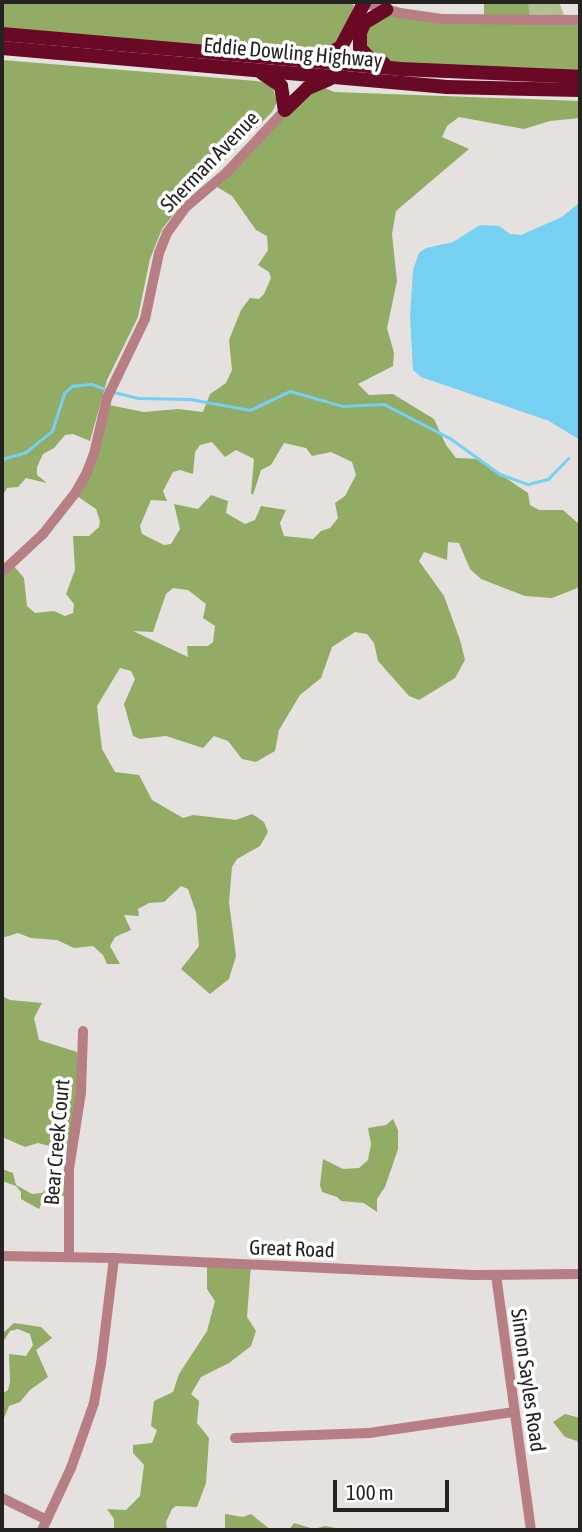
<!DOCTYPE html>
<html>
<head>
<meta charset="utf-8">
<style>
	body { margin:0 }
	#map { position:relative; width:582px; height:1532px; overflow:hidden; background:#e5e1df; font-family:"Asap Condensed",sans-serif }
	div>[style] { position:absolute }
	.green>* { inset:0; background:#afc193 }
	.forest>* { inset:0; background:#92ab65 }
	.water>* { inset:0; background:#75d0f1 }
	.stream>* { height:2.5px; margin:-1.25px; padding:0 1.25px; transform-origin:1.25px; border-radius:1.25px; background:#75d0f1 }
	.minor>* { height:10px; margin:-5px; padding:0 5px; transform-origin:5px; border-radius:5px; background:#b77e84 }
	.highway>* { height:14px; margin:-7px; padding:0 7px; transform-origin:7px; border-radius:7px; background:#690925 }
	span { translate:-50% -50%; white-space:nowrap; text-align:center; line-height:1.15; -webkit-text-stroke:7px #fff; paint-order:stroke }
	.street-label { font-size:21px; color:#242322 }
	.frame { position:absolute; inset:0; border:4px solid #242322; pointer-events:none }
	.scale { position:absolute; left:333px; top:1480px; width:116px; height:32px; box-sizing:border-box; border:4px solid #242322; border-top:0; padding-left:9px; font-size:21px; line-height:24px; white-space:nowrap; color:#242322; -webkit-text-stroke:5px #fff; paint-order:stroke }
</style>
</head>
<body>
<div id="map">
	<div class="green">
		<i style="clip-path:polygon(486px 2px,559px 2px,564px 15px,488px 14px)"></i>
	</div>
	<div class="forest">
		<i style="clip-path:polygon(2px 2px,352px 2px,354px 6px,337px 43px,315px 55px,2px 35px)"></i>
		<i style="clip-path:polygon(362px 2px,382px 2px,380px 6px,484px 20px,484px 2px,528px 2px,530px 20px,580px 19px,580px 77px,378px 61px,359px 34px,376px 7px)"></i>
		<i style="clip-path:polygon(2px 60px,267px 82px,273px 89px,277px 102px,272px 112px,185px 200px,162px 229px,150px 259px,138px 317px,107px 380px,90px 441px,73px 434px,65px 435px,54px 448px,43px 454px,37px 467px,37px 475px,47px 483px,26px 478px,18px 487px,7px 488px,2px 497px)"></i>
		<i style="clip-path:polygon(evenodd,314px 83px,334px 92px,580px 101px,580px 118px,550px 121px,524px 129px,459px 117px,447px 126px,442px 137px,469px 149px,396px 211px,392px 234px,397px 281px,387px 328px,394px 353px,393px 366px,358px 384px,369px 395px,393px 394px,434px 419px,446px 445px,456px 458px,478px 459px,528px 493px,530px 505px,539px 510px,563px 510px,580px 525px,580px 587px,552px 598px,525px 596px,481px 579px,470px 569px,459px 543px,448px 542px,447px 560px,424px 552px,419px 561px,444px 596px,460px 640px,465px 660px,455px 678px,419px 700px,409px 696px,378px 661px,374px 643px,367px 634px,355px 632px,332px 647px,321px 678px,300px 695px,279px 730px,275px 751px,256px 762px,242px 759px,228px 741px,214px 736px,203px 748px,166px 736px,140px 739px,133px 736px,124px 704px,135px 679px,131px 671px,120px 668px,97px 706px,102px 749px,115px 772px,139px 775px,152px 800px,183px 818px,193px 815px,236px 820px,252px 814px,264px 822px,268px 832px,260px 846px,237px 859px,232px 867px,229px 902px,236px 956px,229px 979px,210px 994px,181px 969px,199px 946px,196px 912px,188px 889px,181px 886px,164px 902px,149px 903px,138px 909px,139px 916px,124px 915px,131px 930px,115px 937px,110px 946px,120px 964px,107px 964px,103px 955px,93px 946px,74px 948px,57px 940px,31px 938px,18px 933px,2px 938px,2px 573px,12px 564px,24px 578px,27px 606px,35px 613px,54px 611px,65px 616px,73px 613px,74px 604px,66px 594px,75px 570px,73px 536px,89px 536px,99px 527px,100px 521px,96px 509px,74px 494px,109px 405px,144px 412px,178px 409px,203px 412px,210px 394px,226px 383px,232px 370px,229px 340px,241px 310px,250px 298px,259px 299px,264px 294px,271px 278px,269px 272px,258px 265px,268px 250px,267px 236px,256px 230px,232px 196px,212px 184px,314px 83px,212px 442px,225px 457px,236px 450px,254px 459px,251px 493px,253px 495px,261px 470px,271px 465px,284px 443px,306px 448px,312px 456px,331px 452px,352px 462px,356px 475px,345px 496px,335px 503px,338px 518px,330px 528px,321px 531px,313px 539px,284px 536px,280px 523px,286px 510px,261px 506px,255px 520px,245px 524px,226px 513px,228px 501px,211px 495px,198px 509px,174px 504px,180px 529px,171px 544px,164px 545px,142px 534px,140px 526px,151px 500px,167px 501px,163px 491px,173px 472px,180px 470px,193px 474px,195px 452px,200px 445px,212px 442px,314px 83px,173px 588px,188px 590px,206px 604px,203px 618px,215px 626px,213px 642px,208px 646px,187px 646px,188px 657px,133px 631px,153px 632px,166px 594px,173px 588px)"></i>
		<i style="clip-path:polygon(2px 996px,10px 1000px,42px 1003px,34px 1018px,39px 1040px,77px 1052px,80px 1091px,69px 1151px,38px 1143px,25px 1147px,2px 1137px)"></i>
		<i style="clip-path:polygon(393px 1119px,398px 1130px,398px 1149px,385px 1187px,377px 1199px,377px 1212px,364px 1203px,341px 1201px,337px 1197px,322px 1192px,320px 1185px,323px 1159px,343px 1169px,359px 1168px,368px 1160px,371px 1144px,368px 1128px,386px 1125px)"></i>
		<i style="clip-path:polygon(2px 1169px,13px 1173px,16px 1185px,32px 1194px,42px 1193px,49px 1186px,66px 1188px,66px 1196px,46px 1194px,39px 1209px,21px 1199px,21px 1192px,16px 1186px,2px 1181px)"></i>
		<i style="clip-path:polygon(207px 1263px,251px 1265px,247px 1317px,256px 1331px,251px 1346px,229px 1363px,201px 1377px,191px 1394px,199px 1401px,197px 1423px,209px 1438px,206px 1483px,197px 1507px,176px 1506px,172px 1509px,166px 1522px,167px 1530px,114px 1530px,114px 1519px,107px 1509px,126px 1510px,140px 1496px,144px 1465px,133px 1453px,133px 1445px,152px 1443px,157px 1430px,151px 1426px,154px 1401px,173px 1392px,179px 1374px,207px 1331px,215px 1301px,207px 1289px)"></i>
		<i style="clip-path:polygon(14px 1323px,41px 1327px,52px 1338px,36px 1350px,48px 1377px,30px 1390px,20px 1402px,9px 1406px,2px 1423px,2px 1394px,8px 1390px,10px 1382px,9px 1354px,26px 1356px,33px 1345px,30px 1334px,18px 1329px,10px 1331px,3px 1342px,2px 1334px)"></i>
		<i style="clip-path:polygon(565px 1414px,580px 1418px,580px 1449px,577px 1441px,565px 1437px,553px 1422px)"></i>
		<i style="clip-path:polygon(225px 1514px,243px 1517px,251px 1514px,271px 1530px,225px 1530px)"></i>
		<i style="clip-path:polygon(294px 1523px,314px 1529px,325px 1526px,347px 1530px,289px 1530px)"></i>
	</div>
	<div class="water">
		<i style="clip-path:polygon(580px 202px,580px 440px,549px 421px,421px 377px,413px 370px,410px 318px,413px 270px,419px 253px,426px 248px,453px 242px,480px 225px,499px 226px,510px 234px,521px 235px,562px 217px)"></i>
	</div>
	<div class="stream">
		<i style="left:114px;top:392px;width:25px;rotate:14deg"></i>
		<i style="left:138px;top:398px;width:52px;rotate:1.1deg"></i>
		<i style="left:190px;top:399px;width:61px;rotate:10.4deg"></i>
		<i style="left:250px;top:410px;width:44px;rotate:-25.4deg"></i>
		<i style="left:290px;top:391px;width:55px;rotate:15.8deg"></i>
		<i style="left:343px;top:406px;width:41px;rotate:-2.8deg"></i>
		<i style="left:384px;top:404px;width:74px;rotate:27.3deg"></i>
		<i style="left:450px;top:438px;width:62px;rotate:35.8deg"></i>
		<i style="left:500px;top:474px;width:30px;rotate:20deg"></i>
		<i style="left:528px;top:484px;width:21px;rotate:-14deg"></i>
		<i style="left:548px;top:479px;width:29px;rotate:-46deg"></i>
		<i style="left:2px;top:459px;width:25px;rotate:-16deg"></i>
		<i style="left:26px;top:452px;width:33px;rotate:-39deg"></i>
		<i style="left:52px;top:431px;width:40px;rotate:-72deg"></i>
		<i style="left:64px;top:393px;width:11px;rotate:-41deg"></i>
		<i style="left:72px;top:386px;width:20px;rotate:-6deg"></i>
		<i style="left:92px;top:384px;width:14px;rotate:21deg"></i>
	</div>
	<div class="minor">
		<i style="left:360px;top:2px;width:41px;rotate:15.4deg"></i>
		<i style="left:400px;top:13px;width:42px;rotate:8.1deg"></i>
		<i style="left:442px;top:19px;width:138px;rotate:0.4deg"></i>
		<i style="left:2px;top:572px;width:56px;rotate:-42.8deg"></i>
		<i style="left:43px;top:534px;width:53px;rotate:-51.8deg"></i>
		<i style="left:76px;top:492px;width:23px;rotate:-61deg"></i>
		<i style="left:87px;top:472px;width:19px;rotate:-69deg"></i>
		<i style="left:94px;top:454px;width:57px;rotate:-76.9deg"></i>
		<i style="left:107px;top:398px;width:88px;rotate:-64.3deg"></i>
		<i style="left:145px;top:319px;width:67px;rotate:-78deg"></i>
		<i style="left:159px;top:253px;width:22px;rotate:-68deg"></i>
		<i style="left:167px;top:233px;width:32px;rotate:-54deg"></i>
		<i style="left:186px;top:207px;width:54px;rotate:-40.5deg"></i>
		<i style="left:227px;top:172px;width:85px;rotate:-46.9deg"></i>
		<i style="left:2px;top:1256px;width:112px;rotate:1deg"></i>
		<i style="left:114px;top:1258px;width:359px;rotate:2.7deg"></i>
		<i style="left:473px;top:1275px;width:107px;rotate:-0.5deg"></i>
		<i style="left:69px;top:1257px;width:88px;rotate:-90deg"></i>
		<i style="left:69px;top:1169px;width:78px;rotate:-81.1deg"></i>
		<i style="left:81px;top:1092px;width:61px;rotate:-88.1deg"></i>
		<i style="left:496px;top:1275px;width:257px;rotate:82.2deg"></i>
		<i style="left:235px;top:1438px;width:134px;rotate:-2.1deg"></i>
		<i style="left:369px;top:1433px;width:146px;rotate:-8.3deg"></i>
		<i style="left:2px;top:1498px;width:50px;rotate:26.1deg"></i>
		<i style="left:42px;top:1530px;width:68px;rotate:-64.9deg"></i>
		<i style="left:71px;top:1468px;width:69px;rotate:-70.5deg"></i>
		<i style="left:94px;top:1403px;width:40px;rotate:-80deg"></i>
		<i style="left:101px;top:1364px;width:107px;rotate:-83deg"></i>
	</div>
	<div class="highway">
		<i style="left:365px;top:21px;width:13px;rotate:113deg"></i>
		<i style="left:360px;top:33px;width:15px;rotate:90deg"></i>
		<i style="left:360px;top:48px;width:15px;rotate:48deg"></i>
		<i style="left:370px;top:59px;width:14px;rotate:17deg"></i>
		<i style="left:364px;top:23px;width:26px;rotate:-31deg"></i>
		<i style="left:2px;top:34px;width:400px;rotate:5deg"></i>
		<i style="left:400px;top:69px;width:180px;rotate:2.5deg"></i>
		<i style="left:2px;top:48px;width:447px;rotate:5deg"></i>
		<i style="left:447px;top:87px;width:133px;rotate:1.3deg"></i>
		<i style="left:310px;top:58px;width:17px;rotate:-10deg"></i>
		<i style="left:327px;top:55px;width:16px;rotate:-30deg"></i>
		<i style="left:341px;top:47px;width:50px;rotate:-62.4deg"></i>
		<i style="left:262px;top:73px;width:23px;rotate:34deg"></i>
		<i style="left:281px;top:86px;width:24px;rotate:81deg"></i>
		<i style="left:285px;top:110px;width:32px;rotate:-44deg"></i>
		<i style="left:308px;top:88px;width:23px;rotate:-23deg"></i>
	</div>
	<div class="street-label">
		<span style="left:293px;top:52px;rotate:5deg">Eddie Dowling Highway</span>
		<span style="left:209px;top:161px;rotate:-46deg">Sherman Avenue</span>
		<span style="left:56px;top:1142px;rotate:-85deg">Bear Creek Court</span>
		<span style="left:292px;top:1248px;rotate:2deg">Great Road</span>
		<span style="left:529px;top:1380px;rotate:82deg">Simon Sayles Road</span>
	</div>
	<div class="frame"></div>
	<div class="scale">100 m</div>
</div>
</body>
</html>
